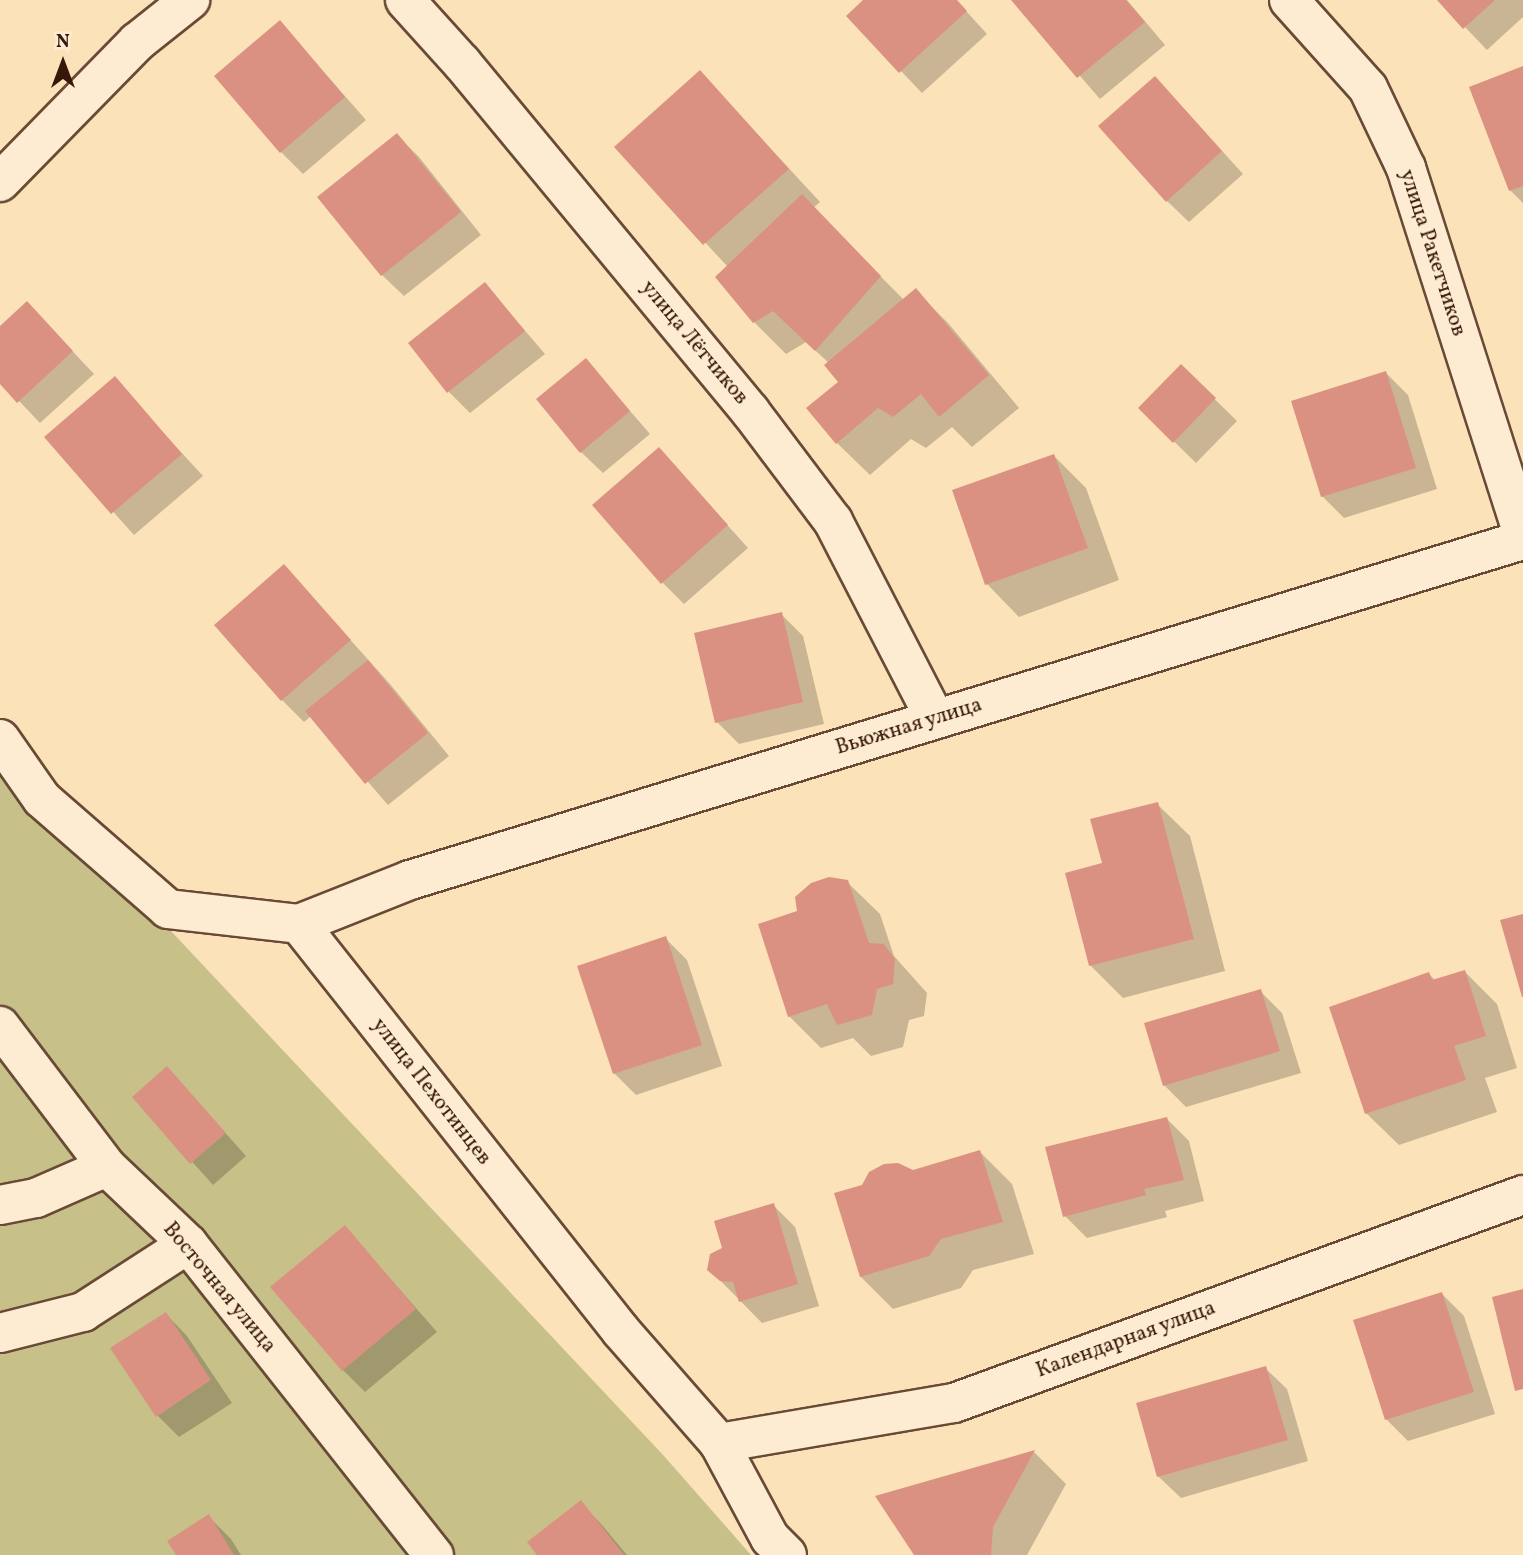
<!DOCTYPE html>
<html>
<head>
<meta charset="utf-8">
<style>
	body { margin:0 }
	#map { position:relative; width:1523px; height:1555px; overflow:hidden; background:#fce2b8; font-family:Vollkorn,serif }
	div>[style] { position:absolute }
	.green>* { inset:0; background:#c7c089 }
	.shadow>* { inset:0; background:#0003 }
	.building>* { inset:0; background:#db9182 }
	.roads { filter:drop-shadow(2px 0 #694a36) drop-shadow(-2px 0 #694a36) drop-shadow(0 2px #694a36) drop-shadow(0 -2px #694a36) }
	.minor>* { height:38px; margin:-19px; padding:0 19px; transform-origin:19px; border-radius:19px; background:#fdecd1 }
	span { translate:-50% -50%; white-space:nowrap; text-align:center; line-height:1.15; -webkit-text-stroke:7px #fdecd1; paint-order:stroke }
	.street-label { font-size:21px; color:#38170b }
	.north { position:absolute; left:28px; top:28px; width:70px; height:70px; -webkit-text-stroke:5px #fdecd1; paint-order:stroke; rotate:0deg; font-size:19px; font-weight:700; line-height:28px; text-align:center; color:#38170b }
	.north::after { content:''; display:block; margin:auto; width:24px; height:32px; background:#38170b; clip-path:polygon(50% 0,100% 100%,50% 72%,0 100%) }
</style>
</head>
<body>
<div id="map">
	<div class="green">
		<i style="clip-path:polygon(0 764px,139px 897px,664px 1456px,751px 1555px,0 1555px)"></i>
	</div>
	<div class="shadow">
		<i style="clip-path:polygon(866px 0,956px 0,987px 34px,922px 93px,901px 71px)"></i>
		<i style="clip-path:polygon(1014px 0,1127px 0,1165px 45px,1100px 99px)"></i>
		<i style="clip-path:polygon(1439px 0,1523px 0,1523px 17px,1487px 50px)"></i>
		<i style="clip-path:polygon(280px 22px,366px 120px,303px 174px,281px 152px)"></i>
		<i style="clip-path:polygon(1523px 68px,1523px 203px,1510px 190px)"></i>
		<i style="clip-path:polygon(700px 72px,820px 202px,813px 208px,904px 300px,916px 291px,948px 323px,1019px 408px,972px 447px,952px 427px,926px 448px,911px 439px,870px 475px,837px 443px,840px 382px,829px 363px,806px 342px,786px 354px,754px 322px,728px 267px,617px 148px)"></i>
		<i style="clip-path:polygon(1176px 100px,1243px 174px,1189px 222px,1167px 201px)"></i>
		<i style="clip-path:polygon(397px 135px,419px 157px,481px 235px,404px 296px,382px 275px)"></i>
		<i style="clip-path:polygon(485px 284px,545px 354px,470px 413px,449px 392px)"></i>
		<i style="clip-path:polygon(27px 303px,94px 374px,40px 423px,0 381px,0 328px)"></i>
		<i style="clip-path:polygon(586px 360px,650px 434px,603px 473px,581px 452px)"></i>
		<i style="clip-path:polygon(1181px 366px,1237px 421px,1196px 463px,1140px 408px)"></i>
		<i style="clip-path:polygon(1386px 373px,1408px 395px,1437px 489px,1344px 518px,1322px 496px)"></i>
		<i style="clip-path:polygon(114px 379px,203px 476px,134px 535px,46px 437px)"></i>
		<i style="clip-path:polygon(659px 449px,748px 548px,684px 604px,662px 582px)"></i>
		<i style="clip-path:polygon(1054px 456px,1086px 488px,1119px 580px,1019px 617px,987px 584px)"></i>
		<i style="clip-path:polygon(284px 566px,390px 684px,449px 756px,388px 805px,311px 716px,304px 722px,282px 700px)"></i>
		<i style="clip-path:polygon(781px 614px,803px 636px,824px 724px,739px 744px,717px 722px)"></i>
		<i style="clip-path:polygon(1157px 804px,1190px 836px,1225px 971px,1123px 998px,1090px 965px)"></i>
		<i style="clip-path:polygon(847px 882px,880px 914px,894px 956px,927px 993px,924px 1016px,909px 1020px,903px 1047px,871px 1056px,853px 1038px,821px 1048px,789px 1016px,799px 912px)"></i>
		<i style="clip-path:polygon(665px 938px,687px 960px,722px 1066px,636px 1095px,614px 1073px)"></i>
		<i style="clip-path:polygon(1465px 972px,1497px 1004px,1517px 1068px,1485px 1078px,1497px 1112px,1399px 1145px,1366px 1113px,1429px 974px,1436px 981px)"></i>
		<i style="clip-path:polygon(1260px 991px,1282px 1013px,1301px 1073px,1186px 1107px,1164px 1085px)"></i>
		<i style="clip-path:polygon(167px 1068px,246px 1156px,213px 1185px,134px 1097px)"></i>
		<i style="clip-path:polygon(1167px 1119px,1189px 1141px,1204px 1201px,1165px 1211px,1167px 1217px,1087px 1238px,1065px 1216px)"></i>
		<i style="clip-path:polygon(980px 1152px,1012px 1184px,1034px 1254px,973px 1270px,961px 1288px,893px 1309px,861px 1277px,863px 1187px)"></i>
		<i style="clip-path:polygon(773px 1205px,795px 1227px,819px 1306px,762px 1323px,709px 1269px,724px 1249px)"></i>
		<i style="clip-path:polygon(345px 1227px,437px 1332px,365px 1392px,343px 1370px)"></i>
		<i style="clip-path:polygon(1442px 1294px,1464px 1316px,1495px 1414px,1408px 1441px,1386px 1419px)"></i>
		<i style="clip-path:polygon(166px 1314px,187px 1336px,232px 1403px,179px 1437px,157px 1415px)"></i>
		<i style="clip-path:polygon(1265px 1368px,1287px 1389px,1308px 1461px,1181px 1498px,1159px 1477px,1138px 1405px)"></i>
		<i style="clip-path:polygon(1034px 1452px,1066px 1484px,1027px 1555px,917px 1555px,878px 1497px)"></i>
		<i style="clip-path:polygon(581px 1503px,602px 1525px,627px 1555px,540px 1555px)"></i>
		<i style="clip-path:polygon(209px 1517px,231px 1539px,241px 1555px,178px 1555px)"></i>
	</div>
	<div class="building">
		<i style="clip-path:polygon(863px 0,957px 0,967px 11px,899px 73px,846px 16px)"></i>
		<i style="clip-path:polygon(1011px 0,1126px 0,1145px 22px,1077px 78px)"></i>
		<i style="clip-path:polygon(1437px 0,1495px 0,1463px 29px)"></i>
		<i style="clip-path:polygon(280px 20px,345px 97px,280px 153px,214px 76px)"></i>
		<i style="clip-path:polygon(1523px 66px,1523px 186px,1509px 191px,1469px 87px)"></i>
		<i style="clip-path:polygon(700px 70px,789px 169px,703px 245px,614px 147px)"></i>
		<i style="clip-path:polygon(1155px 76px,1222px 151px,1166px 202px,1098px 126px)"></i>
		<i style="clip-path:polygon(397px 133px,461px 212px,381px 276px,317px 197px)"></i>
		<i style="clip-path:polygon(802px 194px,881px 276px,815px 351px,773px 311px,753px 323px,715px 277px)"></i>
		<i style="clip-path:polygon(485px 282px,525px 331px,447px 393px,408px 343px)"></i>
		<i style="clip-path:polygon(916px 288px,989px 375px,939px 417px,921px 394px,893px 417px,878px 408px,836px 444px,806px 408px,838px 382px,824px 365px)"></i>
		<i style="clip-path:polygon(27px 301px,73px 351px,17px 403px,0 384px,0 326px)"></i>
		<i style="clip-path:polygon(586px 358px,630px 411px,580px 453px,536px 399px)"></i>
		<i style="clip-path:polygon(1181px 364px,1216px 398px,1173px 443px,1138px 408px)"></i>
		<i style="clip-path:polygon(1386px 371px,1416px 468px,1321px 497px,1291px 401px)"></i>
		<i style="clip-path:polygon(115px 376px,182px 454px,111px 514px,44px 437px)"></i>
		<i style="clip-path:polygon(659px 447px,728px 525px,661px 584px,592px 505px)"></i>
		<i style="clip-path:polygon(1054px 454px,1088px 548px,985px 585px,952px 490px)"></i>
		<i style="clip-path:polygon(284px 564px,351px 640px,281px 701px,214px 625px)"></i>
		<i style="clip-path:polygon(782px 612px,803px 702px,715px 723px,694px 633px)"></i>
		<i style="clip-path:polygon(368px 660px,428px 733px,365px 784px,305px 711px)"></i>
		<i style="clip-path:polygon(1158px 802px,1194px 939px,1089px 966px,1065px 873px,1102px 863px,1090px 819px)"></i>
		<i style="clip-path:polygon(829px 877px,848px 880px,869px 943px,884px 944px,895px 959px,893px 984px,877px 989px,872px 1015px,837px 1025px,827px 1004px,788px 1017px,758px 924px,797px 911px,795px 897px,811px 883px)"></i>
		<i style="clip-path:polygon(1523px 914px,1523px 997px,1522px 997px,1500px 920px)"></i>
		<i style="clip-path:polygon(666px 936px,702px 1045px,613px 1074px,577px 966px)"></i>
		<i style="clip-path:polygon(1465px 970px,1486px 1036px,1454px 1046px,1466px 1080px,1365px 1114px,1329px 1007px,1429px 972px,1432px 980px)"></i>
		<i style="clip-path:polygon(1261px 989px,1280px 1051px,1163px 1086px,1144px 1023px)"></i>
		<i style="clip-path:polygon(167px 1066px,226px 1133px,190px 1164px,132px 1097px)"></i>
		<i style="clip-path:polygon(1167px 1117px,1184px 1180px,1144px 1189px,1146px 1195px,1063px 1217px,1045px 1147px)"></i>
		<i style="clip-path:polygon(980px 1150px,1003px 1222px,941px 1239px,929px 1256px,860px 1277px,834px 1193px,862px 1185px,869px 1172px,884px 1164px,898px 1163px,913px 1170px)"></i>
		<i style="clip-path:polygon(774px 1203px,798px 1284px,739px 1302px,733px 1282px,720px 1281px,707px 1270px,710px 1254px,722px 1248px,714px 1221px)"></i>
		<i style="clip-path:polygon(345px 1225px,416px 1309px,342px 1371px,270px 1287px)"></i>
		<i style="clip-path:polygon(1523px 1289px,1523px 1389px,1515px 1391px,1492px 1297px)"></i>
		<i style="clip-path:polygon(1442px 1292px,1474px 1392px,1385px 1420px,1353px 1320px)"></i>
		<i style="clip-path:polygon(166px 1312px,211px 1380px,156px 1417px,110px 1348px)"></i>
		<i style="clip-path:polygon(1266px 1366px,1288px 1440px,1157px 1477px,1136px 1403px)"></i>
		<i style="clip-path:polygon(1035px 1450px,993px 1527px,991px 1555px,914px 1555px,875px 1496px)"></i>
		<i style="clip-path:polygon(581px 1500px,624px 1555px,537px 1555px,527px 1542px)"></i>
		<i style="clip-path:polygon(209px 1514px,234px 1555px,176px 1555px,167px 1541px)"></i>
	</div>
	<div class="roads">
		<div class="minor">
			<i style="left:405px;top:0;width:85px;rotate:47.9deg"></i>
			<i style="left:462px;top:63px;width:452px;rotate:50.4deg"></i>
			<i style="left:750px;top:411px;width:138px;rotate:53deg"></i>
			<i style="left:833px;top:521px;width:223px;rotate:62.7deg"></i>
			<i style="left:1289px;top:0;width:118px;rotate:48.1deg"></i>
			<i style="left:1368px;top:88px;width:89px;rotate:64.6deg"></i>
			<i style="left:1406px;top:168px;width:385px;rotate:72.3deg"></i>
			<i style="left:0;top:182px;width:196px;rotate:-45.6deg"></i>
			<i style="left:137px;top:42px;width:68px;rotate:-38.4deg"></i>
			<i style="left:0;top:739px;width:73px;rotate:55deg"></i>
			<i style="left:42px;top:799px;width:167px;rotate:41.1deg"></i>
			<i style="left:168px;top:909px;width:132px;rotate:6.5deg"></i>
			<i style="left:299px;top:924px;width:519px;rotate:51.65deg"></i>
			<i style="left:621px;top:1331px;width:149px;rotate:48.8deg"></i>
			<i style="left:719px;top:1443px;width:108px;rotate:61.8deg"></i>
			<i style="left:770px;top:1538px;width:24px;rotate:45deg"></i>
			<i style="left:299px;top:924px;width:119px;rotate:-21.6deg"></i>
			<i style="left:410px;top:880px;width:1164px;rotate:-16.99deg"></i>
			<i style="left:0;top:1026px;width:177px;rotate:52.8deg"></i>
			<i style="left:107px;top:1167px;width:112px;rotate:43.5deg"></i>
			<i style="left:188px;top:1244px;width:397px;rotate:51.7deg"></i>
			<i style="left:0;top:1205px;width:37px;rotate:-11deg"></i>
			<i style="left:36px;top:1198px;width:77px;rotate:-23.6deg"></i>
			<i style="left:0;top:1333px;width:86px;rotate:-14.2deg"></i>
			<i style="left:83px;top:1312px;width:125px;rotate:-32.9deg"></i>
			<i style="left:719px;top:1443px;width:238px;rotate:-9.7deg"></i>
			<i style="left:954px;top:1403px;width:606px;rotate:-20.08deg"></i>
		</div>
	</div>
	<div class="street-label">
		<span style="left:1432px;top:253px;rotate:72deg">улица Ракетчиков</span>
		<span style="left:694px;top:343px;rotate:50deg">улица Лётчиков</span>
		<span style="left:909px;top:727px;rotate:-17deg">Вьюжная улица</span>
		<span style="left:431px;top:1092px;rotate:52deg">улица Пехотинцев</span>
		<span style="left:219px;top:1288px;rotate:50deg">Восточная улица</span>
		<span style="left:1126px;top:1340px;rotate:-20deg">Календарная улица</span>
	</div>
	<div class="north">N</div>
</div>
</body>
</html>
